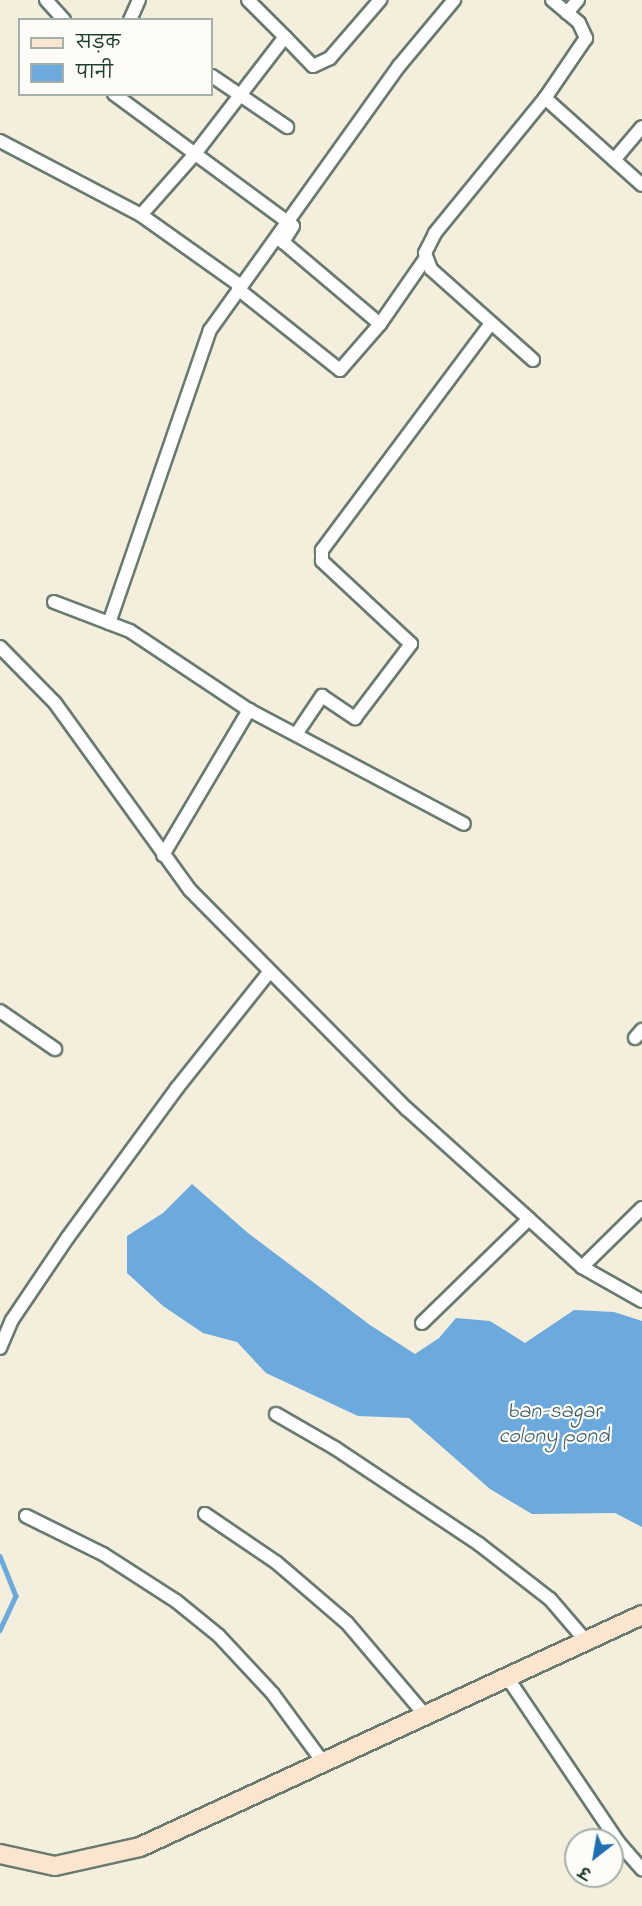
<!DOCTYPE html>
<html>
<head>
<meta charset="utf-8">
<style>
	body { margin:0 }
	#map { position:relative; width:642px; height:1906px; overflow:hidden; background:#f3efdc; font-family:"Indie Flower","Playpen Sans Deva",sans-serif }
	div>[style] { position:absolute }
	.water>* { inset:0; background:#6ca9dd }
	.stream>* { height:4.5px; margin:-2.25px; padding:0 2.25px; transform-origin:2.25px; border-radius:2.25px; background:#6ca9dd }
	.roads { filter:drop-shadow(2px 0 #697b6f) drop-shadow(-2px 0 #697b6f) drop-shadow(0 2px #697b6f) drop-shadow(0 -2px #697b6f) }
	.street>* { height:12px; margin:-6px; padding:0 6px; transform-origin:6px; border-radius:6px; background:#fff }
	.secondary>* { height:18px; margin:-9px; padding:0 9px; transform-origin:9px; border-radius:9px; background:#fbe5cf }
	span { translate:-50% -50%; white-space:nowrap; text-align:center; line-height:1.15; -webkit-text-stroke:4.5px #fdfcf7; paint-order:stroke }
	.water-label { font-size:22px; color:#365d67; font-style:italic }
	.legend { position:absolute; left:18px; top:18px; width:195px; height:78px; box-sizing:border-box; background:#fdfcf7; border:2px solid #a4b0a9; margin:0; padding:8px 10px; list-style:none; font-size:18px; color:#1f3d34 }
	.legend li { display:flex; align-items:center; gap:12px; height:30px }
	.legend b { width:30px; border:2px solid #a4b0a9 }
	.north { position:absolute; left:564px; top:1828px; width:60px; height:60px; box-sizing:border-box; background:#fdfcf7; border:2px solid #a4b0a9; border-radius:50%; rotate:211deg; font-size:16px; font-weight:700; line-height:24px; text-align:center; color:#1f3d34 }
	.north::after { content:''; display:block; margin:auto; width:21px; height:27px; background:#1f6fb2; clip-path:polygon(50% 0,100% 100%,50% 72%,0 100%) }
</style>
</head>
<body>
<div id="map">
	<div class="water">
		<i style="clip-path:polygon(192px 1184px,248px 1233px,370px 1325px,415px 1354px,439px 1338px,456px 1318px,490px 1321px,525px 1343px,574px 1310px,614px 1312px,642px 1321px,642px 1527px,615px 1513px,532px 1514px,490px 1489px,409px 1418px,358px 1416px,266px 1373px,237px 1342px,203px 1333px,163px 1306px,127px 1273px,127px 1236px,163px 1213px)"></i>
	</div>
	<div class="stream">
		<i style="left:0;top:1556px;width:43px;rotate:68.2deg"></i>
		<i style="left:16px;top:1596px;width:38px;rotate:115deg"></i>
	</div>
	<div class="roads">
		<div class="street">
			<i style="left:46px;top:0;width:27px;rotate:48deg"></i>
			<i style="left:248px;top:0;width:52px;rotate:45deg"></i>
			<i style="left:552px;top:0;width:35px;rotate:40deg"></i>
			<i style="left:579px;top:23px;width:17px;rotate:65deg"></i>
			<i style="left:586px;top:38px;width:73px;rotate:124.3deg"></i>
			<i style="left:545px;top:98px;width:130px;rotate:41.9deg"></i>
			<i style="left:567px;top:13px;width:17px;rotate:-50deg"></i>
			<i style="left:130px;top:20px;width:22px;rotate:-66deg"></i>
			<i style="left:212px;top:76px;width:91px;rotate:34.2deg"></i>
			<i style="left:114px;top:94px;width:222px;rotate:36.4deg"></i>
			<i style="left:293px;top:226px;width:19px;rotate:122deg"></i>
			<i style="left:283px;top:242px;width:127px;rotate:40.2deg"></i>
			<i style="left:380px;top:324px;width:79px;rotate:-55.3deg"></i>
			<i style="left:0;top:141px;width:159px;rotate:27.7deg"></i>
			<i style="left:141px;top:215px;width:80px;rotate:-48.5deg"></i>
			<i style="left:194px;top:155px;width:149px;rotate:-52.4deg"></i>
			<i style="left:285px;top:37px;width:40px;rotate:46deg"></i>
			<i style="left:313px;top:66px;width:19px;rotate:-25deg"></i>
			<i style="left:330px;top:58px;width:77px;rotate:-49.2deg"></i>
			<i style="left:614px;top:160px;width:43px;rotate:-49.7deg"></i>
			<i style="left:141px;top:215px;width:123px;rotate:35.4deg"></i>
			<i style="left:238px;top:289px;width:130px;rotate:38.5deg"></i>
			<i style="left:340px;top:370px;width:61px;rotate:-49deg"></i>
			<i style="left:533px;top:360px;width:137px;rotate:-138.3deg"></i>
			<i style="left:431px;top:269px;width:17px;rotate:-111deg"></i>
			<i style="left:425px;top:253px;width:22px;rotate:-63deg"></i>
			<i style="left:435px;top:233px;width:174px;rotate:-50.8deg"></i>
			<i style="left:54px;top:602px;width:81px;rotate:20.9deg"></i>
			<i style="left:130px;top:631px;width:143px;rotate:33.6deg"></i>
			<i style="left:249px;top:710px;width:243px;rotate:27.9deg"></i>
			<i style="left:109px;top:623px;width:310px;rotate:-71deg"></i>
			<i style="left:210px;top:330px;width:325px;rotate:-54.4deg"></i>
			<i style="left:399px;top:66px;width:86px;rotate:-50.2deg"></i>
			<i style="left:0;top:647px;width:78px;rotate:45.5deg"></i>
			<i style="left:55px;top:703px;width:231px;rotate:54.2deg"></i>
			<i style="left:190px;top:890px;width:308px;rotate:45.3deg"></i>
			<i style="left:407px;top:1109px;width:164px;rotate:42deg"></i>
			<i style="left:529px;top:1219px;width:72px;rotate:42.2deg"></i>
			<i style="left:582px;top:1267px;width:69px;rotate:29.5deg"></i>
			<i style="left:297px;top:733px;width:45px;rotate:-56deg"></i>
			<i style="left:322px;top:696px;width:40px;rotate:34deg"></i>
			<i style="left:355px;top:718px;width:93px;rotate:-52.9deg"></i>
			<i style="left:411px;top:644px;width:122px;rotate:-137deg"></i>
			<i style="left:322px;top:561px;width:11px;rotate:-90deg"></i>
			<i style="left:322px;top:550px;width:283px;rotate:-53.3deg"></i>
			<i style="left:163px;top:855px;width:169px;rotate:-59.3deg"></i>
			<i style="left:0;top:1011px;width:67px;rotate:34.6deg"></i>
			<i style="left:635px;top:1038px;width:11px;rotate:-49deg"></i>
			<i style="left:582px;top:1267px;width:84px;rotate:-44.5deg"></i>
			<i style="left:422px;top:1323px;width:149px;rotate:-44.2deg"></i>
			<i style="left:0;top:1348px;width:30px;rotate:-67deg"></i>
			<i style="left:12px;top:1320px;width:100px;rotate:-56deg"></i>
			<i style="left:68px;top:1237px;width:185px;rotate:-53.8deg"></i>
			<i style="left:177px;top:1088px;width:149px;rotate:-51.5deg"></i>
			<i style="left:276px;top:1414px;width:68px;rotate:30deg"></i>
			<i style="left:335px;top:1448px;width:173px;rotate:33.7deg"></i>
			<i style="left:479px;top:1544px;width:90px;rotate:37.8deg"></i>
			<i style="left:550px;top:1599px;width:55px;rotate:49.4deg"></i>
			<i style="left:205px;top:1514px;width:87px;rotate:34.2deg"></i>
			<i style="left:277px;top:1563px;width:92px;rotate:40.6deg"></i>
			<i style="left:347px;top:1623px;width:121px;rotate:49.7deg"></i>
			<i style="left:26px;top:1516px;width:86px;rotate:26.3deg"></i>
			<i style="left:103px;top:1554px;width:87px;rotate:32.8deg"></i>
			<i style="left:176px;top:1601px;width:55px;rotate:39.1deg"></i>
			<i style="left:219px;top:1636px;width:79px;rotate:47deg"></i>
			<i style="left:273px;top:1694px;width:84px;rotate:53.7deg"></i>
			<i style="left:507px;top:1677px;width:200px;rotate:56deg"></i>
			<i style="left:619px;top:1843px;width:35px;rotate:49deg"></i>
		</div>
		<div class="secondary">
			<i style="left:0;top:1854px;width:56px;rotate:12.3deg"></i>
			<i style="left:55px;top:1866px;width:87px;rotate:-12.6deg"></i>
			<i style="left:140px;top:1847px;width:553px;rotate:-24.8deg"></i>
		</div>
	</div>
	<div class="water-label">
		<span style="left:554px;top:1425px">ban-sagar<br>colony pond</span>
	</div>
	<ul class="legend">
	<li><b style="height:8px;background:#fbe5cf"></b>सड़क</li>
	<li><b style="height:16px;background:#6ca9dd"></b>पानी</li>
	</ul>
	<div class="north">उ</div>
</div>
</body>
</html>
